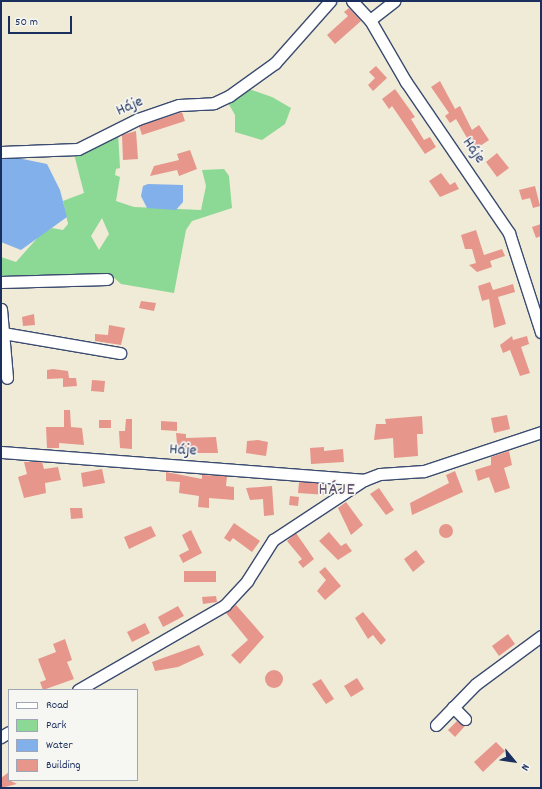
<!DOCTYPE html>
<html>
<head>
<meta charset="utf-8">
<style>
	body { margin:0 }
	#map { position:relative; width:542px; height:789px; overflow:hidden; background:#efebd7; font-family:Dekko,sans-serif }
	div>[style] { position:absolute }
	.green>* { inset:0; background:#8cd895 }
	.water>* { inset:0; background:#81b0eb }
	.building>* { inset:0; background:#e7968c }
	.round { border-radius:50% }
	.roads { filter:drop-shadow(1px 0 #3b4b70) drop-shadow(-1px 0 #3b4b70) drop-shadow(0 1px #3b4b70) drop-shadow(0 -1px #3b4b70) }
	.minor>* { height:11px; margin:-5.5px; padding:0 5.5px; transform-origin:5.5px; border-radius:5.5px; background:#fff }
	span { translate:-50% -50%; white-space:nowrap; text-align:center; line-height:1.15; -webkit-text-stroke:3.5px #f6f6f2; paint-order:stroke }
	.street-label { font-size:16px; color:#1b2f5e }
	.quarter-label { font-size:18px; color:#62536e; letter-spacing:1px }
	.frame { position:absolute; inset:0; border:2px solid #1b2f5e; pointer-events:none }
	.legend { position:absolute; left:8px; top:689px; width:130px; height:92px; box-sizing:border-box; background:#f6f6f2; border:1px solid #9ea6b7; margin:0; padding:5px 7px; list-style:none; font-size:12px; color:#1b2f5e }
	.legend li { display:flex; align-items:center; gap:8px; height:20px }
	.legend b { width:20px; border:1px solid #9ea6b7 }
	.north { position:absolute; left:494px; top:741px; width:40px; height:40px; -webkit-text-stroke:3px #f6f6f2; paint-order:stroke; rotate:119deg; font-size:11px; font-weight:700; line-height:16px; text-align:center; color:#1b2f5e }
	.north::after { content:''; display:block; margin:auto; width:14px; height:18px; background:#1b2f5e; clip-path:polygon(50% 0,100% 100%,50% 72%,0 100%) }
	.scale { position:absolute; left:8px; top:16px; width:64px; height:18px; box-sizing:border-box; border:2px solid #1b2f5e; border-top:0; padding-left:5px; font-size:12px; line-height:14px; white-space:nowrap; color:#1b2f5e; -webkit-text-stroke:3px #f6f6f2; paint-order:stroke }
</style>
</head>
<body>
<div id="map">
	<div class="green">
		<i style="clip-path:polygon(246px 88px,272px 97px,291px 108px,285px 124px,262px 140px,235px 132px,235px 115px,227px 101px)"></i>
		<i style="clip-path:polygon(evenodd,118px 132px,120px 168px,116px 169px,115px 175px,120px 177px,116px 201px,134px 207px,201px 210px,206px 186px,202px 170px,224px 169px,229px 176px,232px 208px,192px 221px,186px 230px,174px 293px,121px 284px,110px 274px,1px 280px,1px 257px,16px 262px,40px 235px,52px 228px,63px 230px,68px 224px,63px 201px,84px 193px,74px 154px,118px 132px,102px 218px,109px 234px,99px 250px,91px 236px,102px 218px)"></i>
	</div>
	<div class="water">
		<i style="clip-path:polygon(8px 156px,47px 164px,60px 190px,67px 217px,21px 250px,1px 242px,1px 158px)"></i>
		<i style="clip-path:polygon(148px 184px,183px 185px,183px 202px,176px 210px,147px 208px,141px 196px,143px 186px)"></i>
	</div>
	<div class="building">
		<i style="clip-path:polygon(349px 8px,361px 21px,335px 44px,327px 35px,348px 16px,344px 12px)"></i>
		<i style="clip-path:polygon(376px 66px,387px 78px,373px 91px,368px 85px,375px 78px,369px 72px)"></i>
		<i style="clip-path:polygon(440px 81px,455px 109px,460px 106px,472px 130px,479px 125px,489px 140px,474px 150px,456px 119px,450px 123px,445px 116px,449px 113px,431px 87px)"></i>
		<i style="clip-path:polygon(395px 89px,415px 117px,411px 119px,424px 140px,430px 137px,436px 147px,425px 154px,392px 106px,389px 109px,382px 99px)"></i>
		<i style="clip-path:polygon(182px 112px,185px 121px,142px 135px,139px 126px)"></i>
		<i style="clip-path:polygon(136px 131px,138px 159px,123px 160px,122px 135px)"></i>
		<i style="clip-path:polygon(190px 150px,197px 169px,179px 176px,177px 170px,150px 176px,154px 166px,179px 160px,177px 154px)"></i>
		<i style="clip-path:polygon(497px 153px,509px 168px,497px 177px,486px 162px)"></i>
		<i style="clip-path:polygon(441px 173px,450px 185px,455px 182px,459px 189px,440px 197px,429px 181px)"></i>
		<i style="clip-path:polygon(535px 186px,540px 206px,533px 208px,530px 198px,522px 200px,519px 190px)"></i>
		<i style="clip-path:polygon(541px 224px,541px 236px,536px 238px,532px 227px)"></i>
		<i style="clip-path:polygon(476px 230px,484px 255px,502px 249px,505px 256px,490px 261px,492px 267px,477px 272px,469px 265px,476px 263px,472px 249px,465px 249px,461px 235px)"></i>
		<i style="clip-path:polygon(490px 282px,493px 290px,513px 284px,515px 292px,498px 297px,506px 324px,494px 328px,489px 299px,482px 301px,478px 286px)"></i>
		<i style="clip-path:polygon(141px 301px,156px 303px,154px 311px,139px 308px)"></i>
		<i style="clip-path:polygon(34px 314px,35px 325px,23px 326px,22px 317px)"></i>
		<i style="clip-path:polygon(109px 325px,125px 328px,121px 345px,95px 341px,95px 334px,108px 335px)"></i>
		<i style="clip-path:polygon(512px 336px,513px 340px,527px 336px,529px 344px,521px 347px,530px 373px,520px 376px,510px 350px,503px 353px,500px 345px)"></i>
		<i style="clip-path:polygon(53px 369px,68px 371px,69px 378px,47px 379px,47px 370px)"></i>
		<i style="clip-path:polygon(63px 378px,76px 378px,77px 386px,63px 387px)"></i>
		<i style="clip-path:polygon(92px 380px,105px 381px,104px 392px,91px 391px)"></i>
		<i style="clip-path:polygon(64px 410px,70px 410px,71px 427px,82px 428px,84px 445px,59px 443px,59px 448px,47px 448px,46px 427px,64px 427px)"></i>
		<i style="clip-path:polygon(507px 415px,510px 429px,494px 433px,491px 418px)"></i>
		<i style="clip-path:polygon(422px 416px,423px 434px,417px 434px,418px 456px,394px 458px,393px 438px,374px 440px,376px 424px,386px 424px,385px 419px)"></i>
		<i style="clip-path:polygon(126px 419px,132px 419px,132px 449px,120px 448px,119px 431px,125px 431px)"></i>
		<i style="clip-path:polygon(99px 420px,111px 420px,111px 428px,99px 428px)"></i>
		<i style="clip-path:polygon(161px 421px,177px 422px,177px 431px,161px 430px)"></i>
		<i style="clip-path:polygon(176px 433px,186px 434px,186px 438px,216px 437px,218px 453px,178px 453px)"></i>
		<i style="clip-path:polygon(258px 440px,268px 442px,266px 456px,246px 453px,247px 441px)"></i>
		<i style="clip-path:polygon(324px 447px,324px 451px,343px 449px,344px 462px,311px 464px,310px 448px)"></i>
		<i style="clip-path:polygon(509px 451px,512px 465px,504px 468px,510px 488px,495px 493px,489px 477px,478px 481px,475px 470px,491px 465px,491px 457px)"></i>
		<i style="clip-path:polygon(24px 462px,42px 462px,44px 469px,58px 467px,61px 480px,45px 483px,46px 493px,24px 498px,18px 477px,27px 474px)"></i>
		<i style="clip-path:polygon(102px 469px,105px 483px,83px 487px,81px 473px)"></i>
		<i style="clip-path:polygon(455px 471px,463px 492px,412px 515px,410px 503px,449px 483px,446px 475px)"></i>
		<i style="clip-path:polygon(166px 472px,202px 479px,202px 475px,227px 476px,226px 486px,234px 487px,234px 500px,209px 498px,209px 508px,198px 507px,199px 496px,179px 493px,180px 482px,166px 481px)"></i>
		<i style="clip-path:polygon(299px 482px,328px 484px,327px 495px,298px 493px)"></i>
		<i style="clip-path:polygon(272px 486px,274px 515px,264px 516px,263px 499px,250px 500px,246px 488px)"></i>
		<i style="clip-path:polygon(379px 488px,394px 510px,386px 515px,370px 494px)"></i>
		<i style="clip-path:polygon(290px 496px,299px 497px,298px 506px,289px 505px)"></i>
		<i style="clip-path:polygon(346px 502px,363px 525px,351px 535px,338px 508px)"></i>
		<i style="clip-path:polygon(70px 508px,82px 508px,83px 518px,71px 519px)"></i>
		<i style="clip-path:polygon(234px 523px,260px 541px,252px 552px,233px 538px,230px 542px,224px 538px)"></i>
		<i class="round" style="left:439px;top:524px;width:14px;height:14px"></i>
		<i style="clip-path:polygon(151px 526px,156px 536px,129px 549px,124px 537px)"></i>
		<i style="clip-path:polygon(191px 530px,202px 553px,183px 563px,179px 555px,189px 550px,182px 535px)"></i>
		<i style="clip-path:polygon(329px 532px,341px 546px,346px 543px,352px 551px,338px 560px,319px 541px)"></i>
		<i style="clip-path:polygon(296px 533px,314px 559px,303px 568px,298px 562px,302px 559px,287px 541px)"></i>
		<i style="clip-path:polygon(416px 550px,425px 562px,413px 572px,404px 559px)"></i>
		<i style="clip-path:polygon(325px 567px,341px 586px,325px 600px,317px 591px,326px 580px,319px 572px)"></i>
		<i style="clip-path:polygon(184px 571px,216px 571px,216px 582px,184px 582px)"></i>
		<i style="clip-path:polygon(216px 596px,217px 602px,203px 604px,202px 597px)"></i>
		<i style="clip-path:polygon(236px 605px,264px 637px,240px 664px,231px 655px,248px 640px,226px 613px)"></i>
		<i style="clip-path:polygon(178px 606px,184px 616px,163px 627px,158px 617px)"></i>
		<i style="clip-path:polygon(363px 612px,386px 640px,381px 645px,373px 635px,368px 639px,355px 618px)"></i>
		<i style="clip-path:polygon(145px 623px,150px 633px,132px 642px,127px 632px)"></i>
		<i style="clip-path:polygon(508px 634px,515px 644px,499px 656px,492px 646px)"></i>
		<i style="clip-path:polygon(65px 639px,72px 660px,67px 662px,74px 679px,43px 690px,40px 682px,46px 680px,38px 659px,56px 652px,53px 644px)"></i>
		<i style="clip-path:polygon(199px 645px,204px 655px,178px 667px,155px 671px,152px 662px)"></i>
		<i class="round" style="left:265px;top:670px;width:18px;height:18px"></i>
		<i style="clip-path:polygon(357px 678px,364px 689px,351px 697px,344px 686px)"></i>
		<i style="clip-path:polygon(321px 679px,334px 699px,326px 704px,312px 684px)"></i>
		<i style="clip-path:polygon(457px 721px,465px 726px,455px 737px,448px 730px)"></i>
		<i style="clip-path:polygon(496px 742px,505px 751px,483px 772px,474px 762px)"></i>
		<i style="clip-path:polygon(9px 772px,9px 780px,17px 784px,1px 788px,1px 778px)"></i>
	</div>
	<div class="roads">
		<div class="minor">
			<i style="left:352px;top:1px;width:26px;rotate:47deg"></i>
			<i style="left:370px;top:20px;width:72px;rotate:59.9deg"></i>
			<i style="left:406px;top:82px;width:183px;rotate:55.7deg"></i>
			<i style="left:509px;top:233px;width:104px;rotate:72.1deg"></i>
			<i style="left:370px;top:20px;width:31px;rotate:-38deg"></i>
			<i style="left:1px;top:152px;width:77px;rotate:-2.2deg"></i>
			<i style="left:78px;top:149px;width:67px;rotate:-26.6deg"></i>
			<i style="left:138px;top:119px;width:43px;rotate:-18.9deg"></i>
			<i style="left:179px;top:105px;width:35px;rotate:-3deg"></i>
			<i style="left:214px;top:103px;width:17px;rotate:-25deg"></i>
			<i style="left:229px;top:96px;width:57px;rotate:-35.7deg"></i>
			<i style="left:275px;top:63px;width:83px;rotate:-48.4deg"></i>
			<i style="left:1px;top:282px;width:106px;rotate:-1.6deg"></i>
			<i style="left:1px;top:309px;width:69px;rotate:85deg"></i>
			<i style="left:3px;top:333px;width:119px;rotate:9.7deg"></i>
			<i style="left:1px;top:452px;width:364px;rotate:4.4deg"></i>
			<i style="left:78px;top:690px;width:170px;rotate:-30deg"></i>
			<i style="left:225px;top:605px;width:33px;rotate:-47deg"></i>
			<i style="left:247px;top:581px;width:49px;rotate:-57.6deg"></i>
			<i style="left:273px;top:540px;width:109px;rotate:-33.4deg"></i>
			<i style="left:364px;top:480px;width:17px;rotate:-21deg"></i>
			<i style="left:380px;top:474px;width:44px;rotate:-3.9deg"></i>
			<i style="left:424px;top:471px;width:123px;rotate:-18.4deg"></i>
			<i style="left:453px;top:707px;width:17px;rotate:45deg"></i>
			<i style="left:436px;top:725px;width:57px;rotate:-45.7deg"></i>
			<i style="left:476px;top:684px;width:81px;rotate:-36.4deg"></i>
			<i style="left:1px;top:737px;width:9px;rotate:-32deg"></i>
		</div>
	</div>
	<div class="street-label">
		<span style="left:130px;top:107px;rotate:-24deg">Háje</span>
		<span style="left:473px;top:151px;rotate:55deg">Háje</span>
		<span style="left:183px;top:451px;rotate:3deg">Háje</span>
	</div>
	<div class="quarter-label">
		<span style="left:337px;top:491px">HÁJE</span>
	</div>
	<div class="frame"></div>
	<ul class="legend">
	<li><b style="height:5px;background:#fff"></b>Road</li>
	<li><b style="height:11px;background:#8cd895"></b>Park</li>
	<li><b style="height:11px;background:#81b0eb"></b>Water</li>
	<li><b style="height:11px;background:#e7968c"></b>Building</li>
	</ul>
	<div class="north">N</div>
	<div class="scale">50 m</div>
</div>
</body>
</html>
